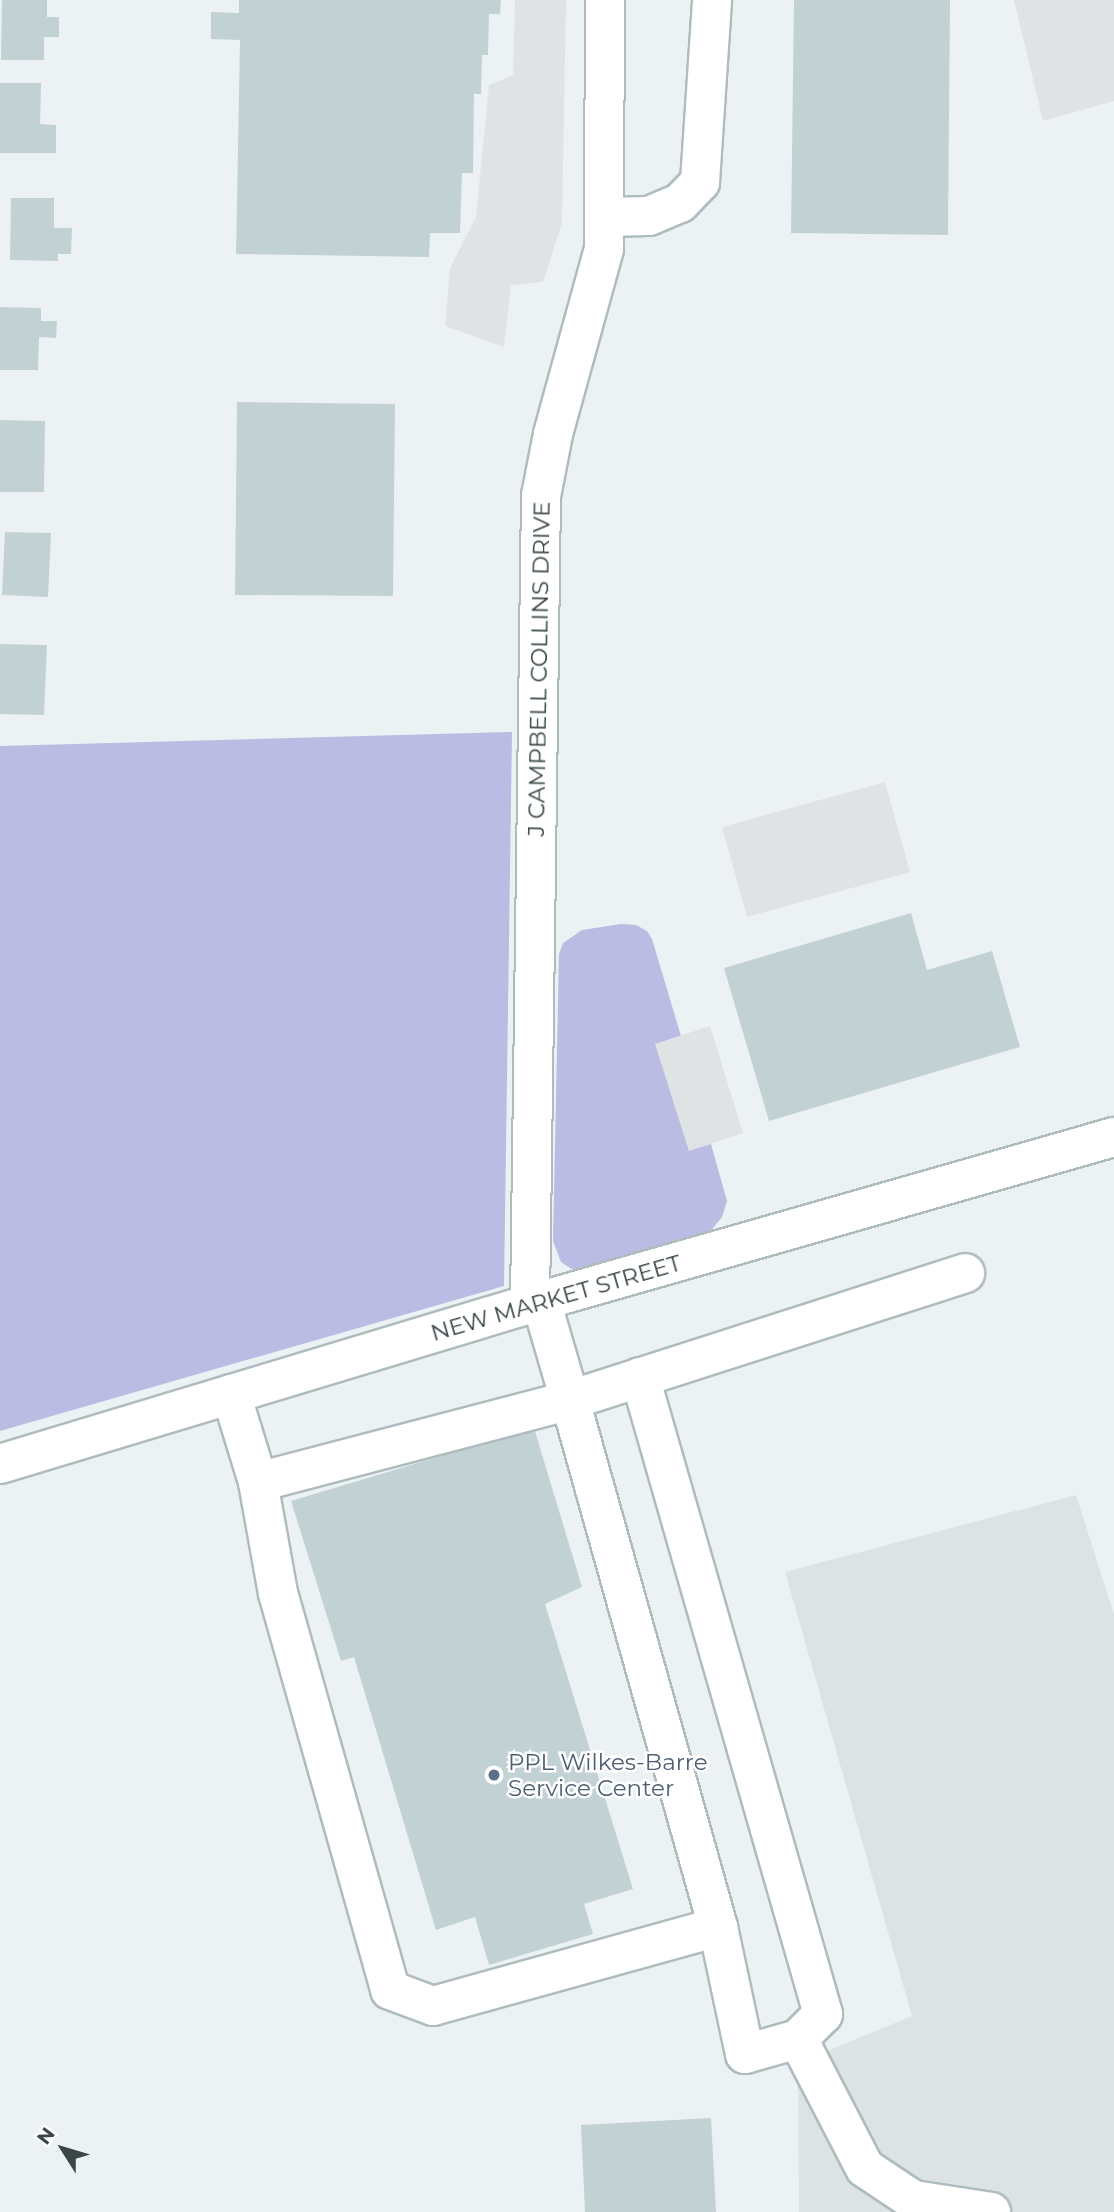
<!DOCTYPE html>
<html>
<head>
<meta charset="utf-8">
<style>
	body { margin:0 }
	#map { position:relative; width:1114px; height:2212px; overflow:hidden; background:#ecf2f4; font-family:Montserrat,sans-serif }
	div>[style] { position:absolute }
	.industrial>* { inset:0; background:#dde3e4 }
	.green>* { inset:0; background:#babce3 }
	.parking>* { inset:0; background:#dfe3e3 }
	.building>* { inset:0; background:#c2d2d4 }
	.roads { filter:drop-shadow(2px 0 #afbcbe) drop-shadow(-2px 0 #afbcbe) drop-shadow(0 2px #afbcbe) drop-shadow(0 -2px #afbcbe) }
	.minor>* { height:38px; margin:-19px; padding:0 19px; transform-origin:19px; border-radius:19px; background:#fff }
	.dots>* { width:19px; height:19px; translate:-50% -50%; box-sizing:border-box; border:4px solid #fff; border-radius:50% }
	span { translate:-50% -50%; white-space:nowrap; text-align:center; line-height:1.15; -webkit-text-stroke:5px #fff; paint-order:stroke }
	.street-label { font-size:23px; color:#3a4647 }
	.service-label { font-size:23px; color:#4e5e75 }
	.left { translate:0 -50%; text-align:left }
	.north { position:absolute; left:28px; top:2114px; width:70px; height:70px; -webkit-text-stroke:5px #fff; paint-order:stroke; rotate:307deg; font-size:19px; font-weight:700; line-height:28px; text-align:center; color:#3a4647 }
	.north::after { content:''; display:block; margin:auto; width:24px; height:32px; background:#3a4647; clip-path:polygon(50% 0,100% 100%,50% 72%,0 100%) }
</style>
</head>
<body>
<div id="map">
	<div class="industrial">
		<i style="clip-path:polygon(1076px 1495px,1114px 1614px,1114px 2212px,799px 2212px,798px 2063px,912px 2016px,785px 1572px)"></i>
	</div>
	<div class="green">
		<i style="clip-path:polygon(512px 732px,504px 1286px,0 1431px,0 746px)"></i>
		<i style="clip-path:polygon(621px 924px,636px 925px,647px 931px,652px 939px,681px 1036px,656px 1044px,689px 1150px,711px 1144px,727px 1201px,722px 1217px,708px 1234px,578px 1273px,561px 1262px,553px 1241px,559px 954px,563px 943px,582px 930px)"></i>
	</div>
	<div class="parking">
		<i style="clip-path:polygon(515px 0,566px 0,562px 223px,543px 282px,511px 285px,504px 347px,445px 326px,450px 268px,476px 217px,489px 85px,513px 75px)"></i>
		<i style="clip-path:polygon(1014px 0,1114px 0,1114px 101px,1043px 121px)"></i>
		<i style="clip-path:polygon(885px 782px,910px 872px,747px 917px,722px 827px)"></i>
		<i style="clip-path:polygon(710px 1026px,743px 1133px,689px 1151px,655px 1044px)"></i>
	</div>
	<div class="building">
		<i style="clip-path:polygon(2px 0,47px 0,47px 17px,59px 17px,59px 37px,44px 37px,44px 60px,1px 60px)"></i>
		<i style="clip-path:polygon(239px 0,501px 0,500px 14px,489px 14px,488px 55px,482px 55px,481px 94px,474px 94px,473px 173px,462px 173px,460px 233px,430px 233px,429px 257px,236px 254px,240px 40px,211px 39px,211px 12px,239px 13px)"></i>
		<i style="clip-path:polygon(794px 0,950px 0,948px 235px,791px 233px)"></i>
		<i style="clip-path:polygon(0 83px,41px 83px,40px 124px,56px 125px,56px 153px,0 153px)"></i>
		<i style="clip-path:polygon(11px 198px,54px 198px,54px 228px,72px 228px,71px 254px,58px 254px,58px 261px,10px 260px)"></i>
		<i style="clip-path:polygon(0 307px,41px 308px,41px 321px,57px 321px,56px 338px,39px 337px,38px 370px,0 370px)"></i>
		<i style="clip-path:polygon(237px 402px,395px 404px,393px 596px,235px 595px)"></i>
		<i style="clip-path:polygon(0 420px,45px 421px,44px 492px,0 492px)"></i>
		<i style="clip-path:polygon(5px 532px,51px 533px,48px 597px,2px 595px)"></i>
		<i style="clip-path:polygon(0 644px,47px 645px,44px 715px,0 714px)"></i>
		<i style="clip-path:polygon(911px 913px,927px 970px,992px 951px,1020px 1047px,769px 1121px,724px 968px)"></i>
		<i style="clip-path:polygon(534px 1428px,582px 1587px,545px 1604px,633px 1889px,584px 1904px,593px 1934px,489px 1965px,475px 1917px,436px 1930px,354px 1657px,341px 1661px,291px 1501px)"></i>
		<i style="clip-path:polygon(711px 2118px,716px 2212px,585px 2212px,581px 2125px)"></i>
	</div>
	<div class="roads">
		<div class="minor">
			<i style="left:604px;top:217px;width:45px;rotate:-1.3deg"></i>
			<i style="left:649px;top:216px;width:34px;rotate:-23deg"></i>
			<i style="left:680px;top:203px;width:29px;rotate:-46deg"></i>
			<i style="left:700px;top:182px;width:182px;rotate:-86.2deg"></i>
			<i style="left:530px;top:1304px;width:808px;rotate:-89.22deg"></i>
			<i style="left:541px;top:496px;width:63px;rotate:-79deg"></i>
			<i style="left:553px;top:434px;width:192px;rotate:-74.6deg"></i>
			<i style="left:604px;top:249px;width:249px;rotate:-89.8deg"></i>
			<i style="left:640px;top:1377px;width:663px;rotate:73.97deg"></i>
			<i style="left:823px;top:2014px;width:35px;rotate:135deg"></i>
			<i style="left:798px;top:2039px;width:55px;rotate:164.2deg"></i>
			<i style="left:745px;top:2054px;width:130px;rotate:-102deg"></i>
			<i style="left:231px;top:1394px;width:92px;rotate:72.9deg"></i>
			<i style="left:258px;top:1482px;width:323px;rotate:-14.7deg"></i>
			<i style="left:570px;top:1400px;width:103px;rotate:-106.3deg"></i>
			<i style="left:0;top:1464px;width:554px;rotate:-16.8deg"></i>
			<i style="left:530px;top:1304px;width:607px;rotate:-15.96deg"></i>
			<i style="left:258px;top:1482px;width:113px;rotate:79.8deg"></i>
			<i style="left:278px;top:1593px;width:412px;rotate:74.2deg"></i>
			<i style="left:390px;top:1990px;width:46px;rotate:20.4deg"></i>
			<i style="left:433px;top:2006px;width:296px;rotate:-15.5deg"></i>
			<i style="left:718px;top:1927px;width:547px;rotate:-105.69deg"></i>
			<i style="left:570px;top:1400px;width:415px;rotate:-17.8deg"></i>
			<i style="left:798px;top:2039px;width:145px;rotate:62.6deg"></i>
			<i style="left:865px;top:2168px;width:58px;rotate:33.7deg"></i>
			<i style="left:913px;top:2200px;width:79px;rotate:8.7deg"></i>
		</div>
	</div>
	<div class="dots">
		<i style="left:494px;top:1775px;background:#5c6f8a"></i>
	</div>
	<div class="street-label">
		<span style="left:539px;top:669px;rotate:-89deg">J CAMPBELL COLLINS DRIVE</span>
		<span style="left:556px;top:1298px;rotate:-16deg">NEW MARKET STREET</span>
	</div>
	<div class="service-label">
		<span class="left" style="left:508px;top:1775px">PPL Wilkes-Barre<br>Service Center</span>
	</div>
	<div class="north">N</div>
</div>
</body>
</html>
